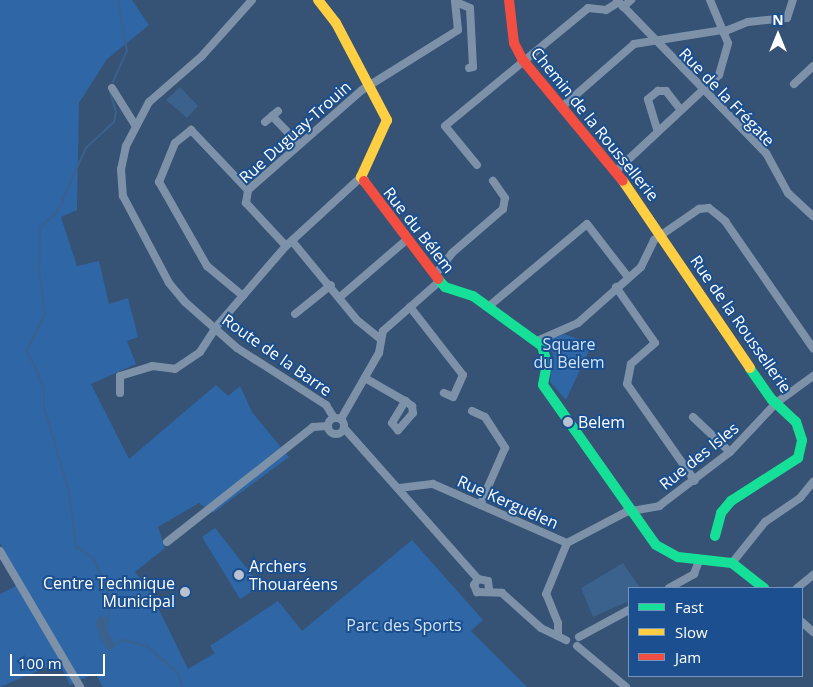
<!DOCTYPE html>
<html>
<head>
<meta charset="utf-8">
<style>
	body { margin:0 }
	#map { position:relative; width:813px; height:687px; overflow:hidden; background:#365274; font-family:"Open Sans",sans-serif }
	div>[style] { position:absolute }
	.green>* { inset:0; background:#2f66a5 }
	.water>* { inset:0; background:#3b618d }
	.stream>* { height:2px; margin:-1px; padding:0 1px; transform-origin:1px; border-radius:1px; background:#3b618d }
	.street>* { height:8px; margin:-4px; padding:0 4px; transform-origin:4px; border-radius:4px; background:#7d92a8 }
	.street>.ring { margin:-4px; padding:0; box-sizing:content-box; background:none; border:8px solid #7d92a8; border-radius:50% }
	.fast>* { height:10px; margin:-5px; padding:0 5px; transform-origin:5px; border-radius:5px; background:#16e098 }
	.slow>* { height:10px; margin:-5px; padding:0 5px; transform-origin:5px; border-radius:5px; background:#ffcf43 }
	.jam>* { height:10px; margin:-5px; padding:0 5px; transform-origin:5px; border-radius:5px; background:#f24e42 }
	.dots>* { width:14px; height:14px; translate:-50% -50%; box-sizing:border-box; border:2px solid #1b4f8f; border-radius:50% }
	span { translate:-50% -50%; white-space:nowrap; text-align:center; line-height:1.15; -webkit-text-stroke:4px #1b4f8f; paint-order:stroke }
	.street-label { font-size:16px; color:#fff }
	.park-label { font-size:16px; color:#cfe3fa }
	.poi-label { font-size:16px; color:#fff }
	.left { translate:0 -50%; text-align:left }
	.right { translate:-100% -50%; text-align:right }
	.legend { position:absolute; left:628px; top:587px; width:175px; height:90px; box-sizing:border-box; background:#1b4f8f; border:1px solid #7695bc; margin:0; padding:6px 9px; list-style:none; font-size:15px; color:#fff }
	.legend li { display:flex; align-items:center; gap:10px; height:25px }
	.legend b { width:25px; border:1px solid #7695bc }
	.north { position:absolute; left:753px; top:10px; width:50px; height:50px; -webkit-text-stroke:4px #1b4f8f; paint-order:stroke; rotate:0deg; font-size:14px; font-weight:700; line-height:20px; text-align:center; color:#fff }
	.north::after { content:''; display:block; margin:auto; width:18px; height:22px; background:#fff; clip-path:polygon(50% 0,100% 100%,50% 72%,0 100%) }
	.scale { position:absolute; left:10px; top:654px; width:95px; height:22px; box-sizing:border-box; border:2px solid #fff; border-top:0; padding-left:6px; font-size:15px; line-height:18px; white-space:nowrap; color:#fff; -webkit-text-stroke:4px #1b4f8f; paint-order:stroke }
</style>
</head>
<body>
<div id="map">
	<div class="green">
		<i style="clip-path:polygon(0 0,132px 0,149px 25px,107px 59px,79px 103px,77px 210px,61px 217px,77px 266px,99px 261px,109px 304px,128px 298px,138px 337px,127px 341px,136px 364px,91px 384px,129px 459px,216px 385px,228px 396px,240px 386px,252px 412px,289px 457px,213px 513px,199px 503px,158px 527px,165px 548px,135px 572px,149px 589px,188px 669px,215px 653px,210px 646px,278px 601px,302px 631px,412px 540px,483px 620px,471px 631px,527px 687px,103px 687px,95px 673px,70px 685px,59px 662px,0 687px,0 594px,22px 583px,0 543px)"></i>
		<i style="clip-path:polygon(564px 334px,592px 344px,566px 400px,550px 382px,553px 355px,547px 340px)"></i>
		<i style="clip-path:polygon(215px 528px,261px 586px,240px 599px,202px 537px)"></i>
	</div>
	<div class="water">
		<i style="clip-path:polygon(180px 87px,198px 106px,187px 118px,166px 100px)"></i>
		<i style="clip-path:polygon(623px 563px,640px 588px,629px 588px,629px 601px,593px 617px,581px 588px)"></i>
		<i style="clip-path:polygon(99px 616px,109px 619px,107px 629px,115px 646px,110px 651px,102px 642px,96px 624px)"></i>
	</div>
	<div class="stream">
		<i style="left:113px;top:82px;width:34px;rotate:-66deg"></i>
		<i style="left:127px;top:51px;width:52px;rotate:-100deg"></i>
		<i style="left:107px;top:619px;width:20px;rotate:-75deg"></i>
		<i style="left:112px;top:600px;width:45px;rotate:-113.7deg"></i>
		<i style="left:94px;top:559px;width:22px;rotate:-144deg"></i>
		<i style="left:76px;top:546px;width:54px;rotate:-97.4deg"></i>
		<i style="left:69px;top:492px;width:89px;rotate:-106.4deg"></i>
		<i style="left:44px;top:407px;width:19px;rotate:-90deg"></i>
		<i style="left:44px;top:388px;width:42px;rotate:-114.1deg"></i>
		<i style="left:27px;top:350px;width:39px;rotate:-63deg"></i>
		<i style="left:45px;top:315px;width:45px;rotate:-97.6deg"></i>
		<i style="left:39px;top:270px;width:43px;rotate:-88.7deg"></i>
		<i style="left:40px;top:227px;width:23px;rotate:-41deg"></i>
		<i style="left:57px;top:212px;width:70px;rotate:-65.6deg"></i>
		<i style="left:86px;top:148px;width:38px;rotate:-43deg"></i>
		<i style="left:114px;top:122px;width:10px;rotate:-79deg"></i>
		<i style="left:116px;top:112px;width:21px;rotate:-107deg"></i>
		<i style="left:112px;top:646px;width:13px;rotate:-27deg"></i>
		<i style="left:124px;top:640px;width:24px;rotate:15deg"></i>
		<i style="left:147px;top:646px;width:41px;rotate:41.1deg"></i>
		<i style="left:178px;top:673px;width:15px;rotate:74deg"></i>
	</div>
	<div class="street">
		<i style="left:252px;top:0;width:75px;rotate:131.8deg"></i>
		<i style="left:202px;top:56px;width:70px;rotate:139deg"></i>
		<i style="left:149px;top:102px;width:50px;rotate:117.6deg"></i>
		<i style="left:126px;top:146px;width:24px;rotate:102deg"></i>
		<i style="left:121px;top:169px;width:27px;rotate:86deg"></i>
		<i style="left:123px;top:196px;width:98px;rotate:62.1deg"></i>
		<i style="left:169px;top:283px;width:25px;rotate:50deg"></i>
		<i style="left:185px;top:302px;width:69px;rotate:41.5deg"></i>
		<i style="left:237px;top:348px;width:106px;rotate:32.6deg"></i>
		<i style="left:326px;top:405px;width:15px;rotate:58deg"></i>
		<i style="left:617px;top:0;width:214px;rotate:45.8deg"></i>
		<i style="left:766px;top:153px;width:46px;rotate:61.2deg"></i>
		<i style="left:788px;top:193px;width:34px;rotate:43deg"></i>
		<i style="left:456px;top:2px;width:15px;rotate:23deg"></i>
		<i style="left:470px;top:8px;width:59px;rotate:87.1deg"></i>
		<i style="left:473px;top:67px;width:4px;rotate:166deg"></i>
		<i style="left:623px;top:7px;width:11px;rotate:-41deg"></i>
		<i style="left:723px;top:32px;width:27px;rotate:-22deg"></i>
		<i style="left:748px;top:22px;width:39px;rotate:-6deg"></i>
		<i style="left:787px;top:18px;width:19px;rotate:-72deg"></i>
		<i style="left:794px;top:84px;width:26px;rotate:-43deg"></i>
		<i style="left:112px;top:88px;width:44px;rotate:58.1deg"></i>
		<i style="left:563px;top:106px;width:94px;rotate:-41.1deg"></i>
		<i style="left:634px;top:44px;width:89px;rotate:-9deg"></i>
		<i style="left:272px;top:116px;width:39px;rotate:46deg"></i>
		<i style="left:265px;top:122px;width:17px;rotate:-40deg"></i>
		<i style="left:657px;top:129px;width:31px;rotate:-107deg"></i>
		<i style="left:648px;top:99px;width:13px;rotate:-39deg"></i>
		<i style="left:658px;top:91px;width:8px"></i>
		<i style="left:666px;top:91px;width:23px;rotate:52deg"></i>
		<i style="left:477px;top:165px;width:50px;rotate:-129.4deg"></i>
		<i style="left:445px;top:126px;width:185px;rotate:-39.5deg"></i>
		<i style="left:588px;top:8px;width:18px;rotate:6deg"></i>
		<i style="left:606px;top:10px;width:15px;rotate:-32deg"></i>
		<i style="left:616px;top:171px;width:141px;rotate:-43deg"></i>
		<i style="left:719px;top:75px;width:33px;rotate:-74deg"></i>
		<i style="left:728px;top:43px;width:47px;rotate:-112.7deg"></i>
		<i style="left:292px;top:241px;width:102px;rotate:50.6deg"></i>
		<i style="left:357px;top:320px;width:28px;rotate:39deg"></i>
		<i style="left:286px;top:246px;width:59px;rotate:-132.9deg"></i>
		<i style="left:246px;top:203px;width:13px;rotate:-81deg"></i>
		<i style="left:248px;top:190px;width:152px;rotate:-41.3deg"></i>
		<i style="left:362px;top:90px;width:113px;rotate:-32deg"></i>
		<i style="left:458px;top:30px;width:30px;rotate:-96deg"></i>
		<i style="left:435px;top:275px;width:28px;rotate:-52deg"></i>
		<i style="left:452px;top:253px;width:67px;rotate:-40.8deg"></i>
		<i style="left:503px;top:209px;width:11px;rotate:-80deg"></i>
		<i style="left:505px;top:198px;width:21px;rotate:-125deg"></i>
		<i style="left:616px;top:287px;width:68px;rotate:55.1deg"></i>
		<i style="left:655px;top:343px;width:32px;rotate:139deg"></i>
		<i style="left:631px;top:364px;width:20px;rotate:101deg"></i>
		<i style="left:627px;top:384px;width:118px;rotate:55deg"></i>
		<i style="left:243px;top:296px;width:47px;rotate:-140.2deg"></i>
		<i style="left:207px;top:266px;width:97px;rotate:-119.7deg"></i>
		<i style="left:159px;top:182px;width:42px;rotate:-67.7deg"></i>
		<i style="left:175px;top:143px;width:21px;rotate:-39deg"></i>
		<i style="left:191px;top:130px;width:83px;rotate:46.5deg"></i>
		<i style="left:340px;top:297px;width:86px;rotate:-40.7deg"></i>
		<i style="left:410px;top:307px;width:86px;rotate:52.1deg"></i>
		<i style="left:463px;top:375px;width:24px;rotate:114deg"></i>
		<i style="left:453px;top:397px;width:10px;rotate:-156deg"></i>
		<i style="left:488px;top:307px;width:129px;rotate:-40deg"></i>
		<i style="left:587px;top:224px;width:67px;rotate:52.3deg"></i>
		<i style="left:295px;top:314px;width:46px;rotate:-38.9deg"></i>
		<i style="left:537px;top:341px;width:45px;rotate:-23.7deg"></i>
		<i style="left:578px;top:323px;width:84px;rotate:-41.6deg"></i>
		<i style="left:641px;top:267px;width:30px;rotate:-64deg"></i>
		<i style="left:654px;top:240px;width:55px;rotate:-34.6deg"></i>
		<i style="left:699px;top:209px;width:10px;rotate:-6deg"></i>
		<i style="left:709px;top:208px;width:21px;rotate:39deg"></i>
		<i style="left:725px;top:221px;width:155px;rotate:55.3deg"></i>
		<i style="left:365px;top:378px;width:46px;rotate:29.9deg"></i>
		<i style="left:405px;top:401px;width:9px;rotate:36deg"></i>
		<i style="left:412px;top:406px;width:7px;rotate:82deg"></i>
		<i style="left:413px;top:413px;width:23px;rotate:131deg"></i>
		<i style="left:398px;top:430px;width:9px;rotate:-131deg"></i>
		<i style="left:392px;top:423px;width:26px;rotate:-59deg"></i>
		<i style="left:120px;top:393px;width:17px;rotate:-90deg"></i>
		<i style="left:120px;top:376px;width:34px;rotate:-17deg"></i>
		<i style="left:152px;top:366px;width:23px;rotate:7deg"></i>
		<i style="left:175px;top:369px;width:30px;rotate:-34deg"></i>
		<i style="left:200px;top:352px;width:30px;rotate:-57deg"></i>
		<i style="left:216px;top:327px;width:107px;rotate:-49.2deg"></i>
		<i style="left:286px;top:246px;width:102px;rotate:-42.6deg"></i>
		<i style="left:472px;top:411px;width:14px;rotate:25deg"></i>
		<i style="left:485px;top:417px;width:37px;rotate:57deg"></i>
		<i style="left:505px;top:448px;width:62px;rotate:113.7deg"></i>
		<i style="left:693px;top:417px;width:51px;rotate:43.4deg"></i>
		<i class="ring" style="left:328px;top:418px;width:8px;height:8px"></i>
		<i style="left:341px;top:419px;width:76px;rotate:-60.1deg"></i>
		<i style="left:379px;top:353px;width:22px;rotate:-80deg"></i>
		<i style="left:383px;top:331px;width:76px;rotate:-41.3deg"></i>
		<i style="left:344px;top:428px;width:202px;rotate:48.4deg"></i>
		<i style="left:399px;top:488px;width:34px;rotate:-7deg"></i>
		<i style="left:433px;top:484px;width:146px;rotate:23.8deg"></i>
		<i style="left:167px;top:542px;width:186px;rotate:-38.2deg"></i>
		<i style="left:313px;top:427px;width:15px;rotate:-4deg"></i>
		<i style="left:567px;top:543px;width:67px;rotate:-27.7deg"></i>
		<i style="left:626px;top:512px;width:34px;rotate:-10deg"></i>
		<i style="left:659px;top:506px;width:89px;rotate:-37.3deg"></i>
		<i style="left:730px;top:452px;width:67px;rotate:-46.8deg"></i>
		<i style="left:776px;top:403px;width:46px;rotate:-36.1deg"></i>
		<i style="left:0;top:551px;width:158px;rotate:59.5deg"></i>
		<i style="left:732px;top:563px;width:53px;rotate:-51.2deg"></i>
		<i style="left:765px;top:522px;width:42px;rotate:-34.4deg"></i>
		<i style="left:800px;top:498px;width:21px;rotate:-51deg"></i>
		<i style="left:478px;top:579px;width:7px;rotate:124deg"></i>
		<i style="left:474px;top:585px;width:8px;rotate:67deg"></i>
		<i style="left:477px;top:592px;width:25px;rotate:2deg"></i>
		<i style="left:502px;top:593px;width:52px;rotate:41.9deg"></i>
		<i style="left:541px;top:628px;width:28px;rotate:26deg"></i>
		<i style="left:478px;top:579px;width:10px;rotate:11deg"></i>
		<i style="left:488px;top:581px;width:8px;rotate:83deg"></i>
		<i style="left:669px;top:588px;width:29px;rotate:-29deg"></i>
		<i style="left:694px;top:574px;width:14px;rotate:-69deg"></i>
		<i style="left:797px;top:588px;width:21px;rotate:-39deg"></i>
		<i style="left:802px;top:622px;width:15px;rotate:42deg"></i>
		<i style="left:558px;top:636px;width:13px;rotate:-90deg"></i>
		<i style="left:558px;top:623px;width:31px;rotate:-112deg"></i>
		<i style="left:546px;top:594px;width:55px;rotate:-67.6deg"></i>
		<i style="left:579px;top:637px;width:57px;rotate:-28.4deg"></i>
		<i style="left:577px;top:646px;width:64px;rotate:39.9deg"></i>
	</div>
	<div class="fast">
		<i style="left:438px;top:279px;width:11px;rotate:49deg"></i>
		<i style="left:445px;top:287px;width:29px;rotate:18deg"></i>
		<i style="left:473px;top:296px;width:85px;rotate:35.9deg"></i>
		<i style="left:542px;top:346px;width:19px;rotate:74deg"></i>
		<i style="left:547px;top:364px;width:21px;rotate:101deg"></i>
		<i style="left:543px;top:385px;width:196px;rotate:54.8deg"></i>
		<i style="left:656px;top:545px;width:25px;rotate:29deg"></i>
		<i style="left:678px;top:557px;width:54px;rotate:6.3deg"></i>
		<i style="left:732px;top:563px;width:41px;rotate:38deg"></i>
		<i style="left:715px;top:536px;width:24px;rotate:-75deg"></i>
		<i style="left:721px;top:513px;width:16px;rotate:-50deg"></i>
		<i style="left:731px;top:501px;width:80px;rotate:-32.7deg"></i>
		<i style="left:798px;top:458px;width:18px;rotate:-77deg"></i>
		<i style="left:802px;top:440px;width:19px;rotate:-108deg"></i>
		<i style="left:796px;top:422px;width:33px;rotate:-137deg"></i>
		<i style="left:772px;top:400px;width:39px;rotate:-125deg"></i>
	</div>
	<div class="slow">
		<i style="left:318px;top:0;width:29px;rotate:52deg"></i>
		<i style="left:336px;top:23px;width:110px;rotate:62.3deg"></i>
		<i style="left:387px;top:120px;width:63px;rotate:114.5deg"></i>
		<i style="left:361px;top:177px;width:5px;rotate:53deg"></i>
		<i style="left:623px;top:181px;width:226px;rotate:55.8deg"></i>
	</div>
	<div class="jam">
		<i style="left:509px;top:0;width:43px;rotate:83.4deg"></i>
		<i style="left:514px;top:43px;width:18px;rotate:63deg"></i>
		<i style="left:522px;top:59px;width:158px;rotate:50.4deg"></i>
		<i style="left:364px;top:181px;width:123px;rotate:52.9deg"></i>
	</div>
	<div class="dots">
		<i style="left:568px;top:422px;background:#b9c2ce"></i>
		<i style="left:239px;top:575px;background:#b9c2ce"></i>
		<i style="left:185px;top:592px;background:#b9c2ce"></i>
	</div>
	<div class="street-label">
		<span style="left:727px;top:97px;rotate:46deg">Rue de la Frégate</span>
		<span style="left:595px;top:124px;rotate:51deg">Chemin de la Roussellerie</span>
		<span style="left:295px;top:132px;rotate:-42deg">Rue Duguay-Trouin</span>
		<span style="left:419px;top:230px;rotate:52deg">Rue du Bélem</span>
		<span style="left:741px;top:324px;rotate:55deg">Rue de la Roussellerie</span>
		<span style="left:277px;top:355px;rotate:35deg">Route de la Barre</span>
		<span style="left:699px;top:456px;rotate:-39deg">Rue des Isles</span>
		<span style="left:508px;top:502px;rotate:24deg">Rue Kerguélen</span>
	</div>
	<div class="park-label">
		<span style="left:569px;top:353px">Square<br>du Belem</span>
		<span style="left:404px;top:625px">Parc des Sports</span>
	</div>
	<div class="poi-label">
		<span class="left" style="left:578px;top:422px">Belem</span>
		<span class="left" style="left:249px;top:575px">Archers<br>Thouaréens</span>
		<span class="right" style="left:175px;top:592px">Centre Technique<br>Municipal</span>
	</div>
	<ul class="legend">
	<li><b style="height:6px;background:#16e098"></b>Fast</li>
	<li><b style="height:6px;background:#ffcf43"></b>Slow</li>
	<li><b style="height:6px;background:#f24e42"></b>Jam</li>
	</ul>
	<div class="north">N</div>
	<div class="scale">100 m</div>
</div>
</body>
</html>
